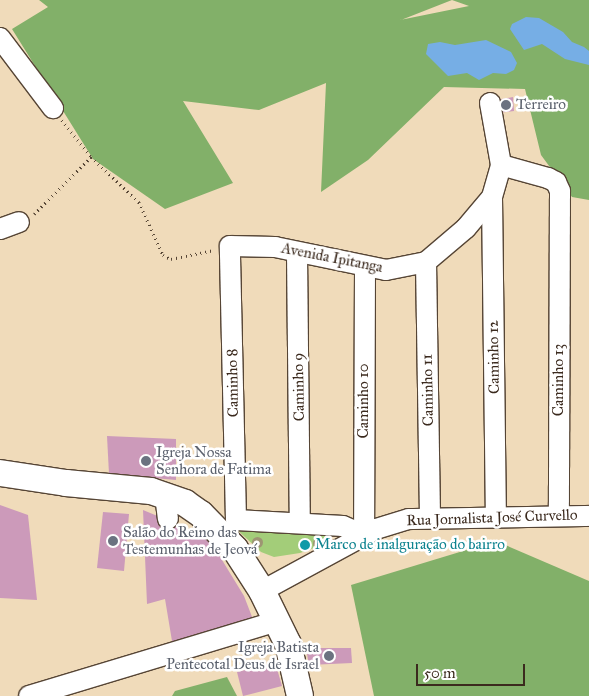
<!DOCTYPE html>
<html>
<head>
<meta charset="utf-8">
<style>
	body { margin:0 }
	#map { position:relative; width:589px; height:696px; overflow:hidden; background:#f0dbba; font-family:"IM FELL Great Primer",serif }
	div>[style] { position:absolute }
	.green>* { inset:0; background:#a3cd79 }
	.forest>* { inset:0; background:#82b069 }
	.water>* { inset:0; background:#76aee5 }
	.building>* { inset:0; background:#cc9aba }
	.path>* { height:2.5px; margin-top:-1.25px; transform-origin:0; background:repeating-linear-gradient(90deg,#564535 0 1px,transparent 0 5px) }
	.roads { filter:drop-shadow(1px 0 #564535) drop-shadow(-1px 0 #564535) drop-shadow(0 1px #564535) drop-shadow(0 -1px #564535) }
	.minor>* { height:20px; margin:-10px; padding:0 10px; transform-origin:10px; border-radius:10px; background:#fff }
	.major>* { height:26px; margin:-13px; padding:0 13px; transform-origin:13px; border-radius:13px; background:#fff }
	.trees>* { width:11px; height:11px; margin:-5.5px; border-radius:50%; background:#9e9573 }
	.dots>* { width:14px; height:14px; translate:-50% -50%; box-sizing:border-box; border:2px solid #fff; border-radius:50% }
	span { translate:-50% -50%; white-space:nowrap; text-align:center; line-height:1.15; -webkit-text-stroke:5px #fff; paint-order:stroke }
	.worship-label { font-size:15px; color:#5b616d }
	.left { translate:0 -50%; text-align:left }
	.right { translate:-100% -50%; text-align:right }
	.street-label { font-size:15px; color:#3b2a1e }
	.culture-label { font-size:15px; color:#0d838f }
	.scale { position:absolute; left:416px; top:664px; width:109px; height:22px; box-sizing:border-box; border:2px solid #3b2a1e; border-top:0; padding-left:6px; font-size:15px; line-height:18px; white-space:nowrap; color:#3b2a1e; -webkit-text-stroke:4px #fff; paint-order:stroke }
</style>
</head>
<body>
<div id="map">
	<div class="green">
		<i style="clip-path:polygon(232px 525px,324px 534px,327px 538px,317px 547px,300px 553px,274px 557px,261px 552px)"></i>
	</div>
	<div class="forest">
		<i style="clip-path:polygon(evenodd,39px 0,589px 0,589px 200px,572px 197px,541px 155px,525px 89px,444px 87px,368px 160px,321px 192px,326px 83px,259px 110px,183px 101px,233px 183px,165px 209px,93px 159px,12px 29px,48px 7px,39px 0,452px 0,469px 6px,400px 20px,401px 20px,452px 0)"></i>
		<i style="clip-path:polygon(496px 541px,589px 581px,589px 696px,374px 696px,351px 585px)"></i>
		<i style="clip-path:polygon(227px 677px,237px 696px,172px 696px,175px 691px)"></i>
	</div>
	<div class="water">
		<i style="clip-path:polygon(526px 17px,539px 18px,563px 32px,572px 42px,584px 47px,589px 51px,589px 65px,565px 59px,542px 44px,524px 50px,510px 29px,512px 24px)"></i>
		<i style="clip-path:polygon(486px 40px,511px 52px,517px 63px,514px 70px,506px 74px,493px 73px,479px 80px,467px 73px,448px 76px,426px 54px,428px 44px,440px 42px,455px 45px)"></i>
	</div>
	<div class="building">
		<i style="clip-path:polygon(513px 97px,514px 111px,499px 113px,497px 100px)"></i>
		<i style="clip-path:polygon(107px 436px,176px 439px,176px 480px,109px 474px)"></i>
		<i style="clip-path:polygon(0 505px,28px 515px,37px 600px,0 598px)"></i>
		<i style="clip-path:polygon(143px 510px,208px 537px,244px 596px,254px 622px,174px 653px,165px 599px,147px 604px)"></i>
		<i style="clip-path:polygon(103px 512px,129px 514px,124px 571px,97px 568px)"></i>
		<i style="clip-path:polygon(306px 648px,351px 648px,352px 663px,309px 665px)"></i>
		<i style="clip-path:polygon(275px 662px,282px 686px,243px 696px,237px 672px)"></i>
	</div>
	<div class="path">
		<i style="left:62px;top:120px;width:47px;rotate:51.9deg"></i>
		<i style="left:91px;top:157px;width:66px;rotate:43.2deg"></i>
		<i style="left:139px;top:202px;width:58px;rotate:65.6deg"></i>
		<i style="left:163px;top:255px;width:9px;rotate:27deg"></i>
		<i style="left:171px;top:259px;width:44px;rotate:-11.8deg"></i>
		<i style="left:34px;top:214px;width:81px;rotate:-45deg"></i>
	</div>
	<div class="roads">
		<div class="minor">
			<i style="left:0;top:38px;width:88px;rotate:52.9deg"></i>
			<i style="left:490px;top:103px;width:63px;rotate:79.9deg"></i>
			<i style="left:492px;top:197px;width:320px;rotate:89.3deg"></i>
			<i style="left:0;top:229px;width:20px;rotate:-20deg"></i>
			<i style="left:297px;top:253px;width:269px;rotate:89.4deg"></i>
			<i style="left:426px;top:262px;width:256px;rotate:89.1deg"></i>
			<i style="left:365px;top:268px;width:267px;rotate:90.2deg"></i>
			<i style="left:364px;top:535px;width:23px;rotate:-157deg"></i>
			<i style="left:343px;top:526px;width:107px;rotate:-176.8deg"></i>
			<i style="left:236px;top:520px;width:274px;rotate:-91.3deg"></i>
			<i style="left:230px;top:246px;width:45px;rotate:1.3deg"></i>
			<i style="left:275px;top:247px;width:113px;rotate:11.7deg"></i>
			<i style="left:386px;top:270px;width:41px;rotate:-11.3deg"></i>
			<i style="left:426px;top:262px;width:52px;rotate:-40.4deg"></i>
			<i style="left:466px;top:228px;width:40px;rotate:-50deg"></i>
			<i style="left:492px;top:197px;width:33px;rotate:-74deg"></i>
			<i style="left:501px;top:165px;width:49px;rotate:15.5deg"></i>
			<i style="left:548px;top:178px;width:9px;rotate:27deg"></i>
			<i style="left:556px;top:182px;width:10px;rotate:66deg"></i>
			<i style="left:560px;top:191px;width:324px;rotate:90.2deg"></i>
			<i style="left:165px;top:495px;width:24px;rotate:83deg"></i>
			<i style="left:262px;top:591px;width:130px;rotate:-28.5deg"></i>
			<i style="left:376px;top:529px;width:34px;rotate:-17deg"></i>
			<i style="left:409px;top:519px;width:180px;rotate:-1deg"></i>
			<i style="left:29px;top:696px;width:260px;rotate:-16.8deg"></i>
		</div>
		<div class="major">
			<i style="left:0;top:473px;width:67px;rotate:8.6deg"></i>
			<i style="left:66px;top:483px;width:85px;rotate:5.4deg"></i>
			<i style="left:151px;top:491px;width:36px;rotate:19deg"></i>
			<i style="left:185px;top:503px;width:19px;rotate:35deg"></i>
			<i style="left:201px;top:514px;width:49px;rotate:45.8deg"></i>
			<i style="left:235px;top:549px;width:50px;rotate:57.3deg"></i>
			<i style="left:262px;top:591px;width:59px;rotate:63.9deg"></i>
			<i style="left:288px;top:644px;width:53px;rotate:77deg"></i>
		</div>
	</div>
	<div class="trees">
		<i style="left:257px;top:542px"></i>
		<i style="left:318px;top:543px"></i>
	</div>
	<div class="dots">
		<i style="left:506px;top:105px;background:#6b7280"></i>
		<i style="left:146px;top:461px;background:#6b7280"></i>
		<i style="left:113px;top:541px;background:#6b7280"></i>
		<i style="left:305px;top:545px;background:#0f9aa8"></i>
		<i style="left:329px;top:656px;background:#6b7280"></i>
	</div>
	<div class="worship-label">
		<span class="left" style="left:516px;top:105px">Terreiro</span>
		<span class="left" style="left:156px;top:461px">Igreja Nossa<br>Senhora de Fatima</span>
		<span class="left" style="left:123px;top:541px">Salão do Reino das<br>Testemunhas de Jeová</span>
		<span class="right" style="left:319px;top:656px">Igreja Batista<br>Pentecotal Deus de Israel</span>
	</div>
	<div class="street-label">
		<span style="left:332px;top:258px;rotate:11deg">Avenida Ipitanga</span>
		<span style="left:494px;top:357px;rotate:-91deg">Caminho 12</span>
		<span style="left:559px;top:380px;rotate:-90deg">Caminho 13</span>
		<span style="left:233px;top:383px;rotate:-91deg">Caminho 8</span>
		<span style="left:299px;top:387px;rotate:-91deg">Caminho 9</span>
		<span style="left:428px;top:390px;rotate:-91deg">Caminho 11</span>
		<span style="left:364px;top:401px;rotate:-90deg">Caminho 10</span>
		<span style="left:492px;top:518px;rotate:-2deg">Rua Jornalista José Curvello</span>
	</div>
	<div class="culture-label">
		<span class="left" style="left:315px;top:545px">Marco de inalguração do bairro</span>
	</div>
	<div class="scale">50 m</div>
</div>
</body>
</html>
